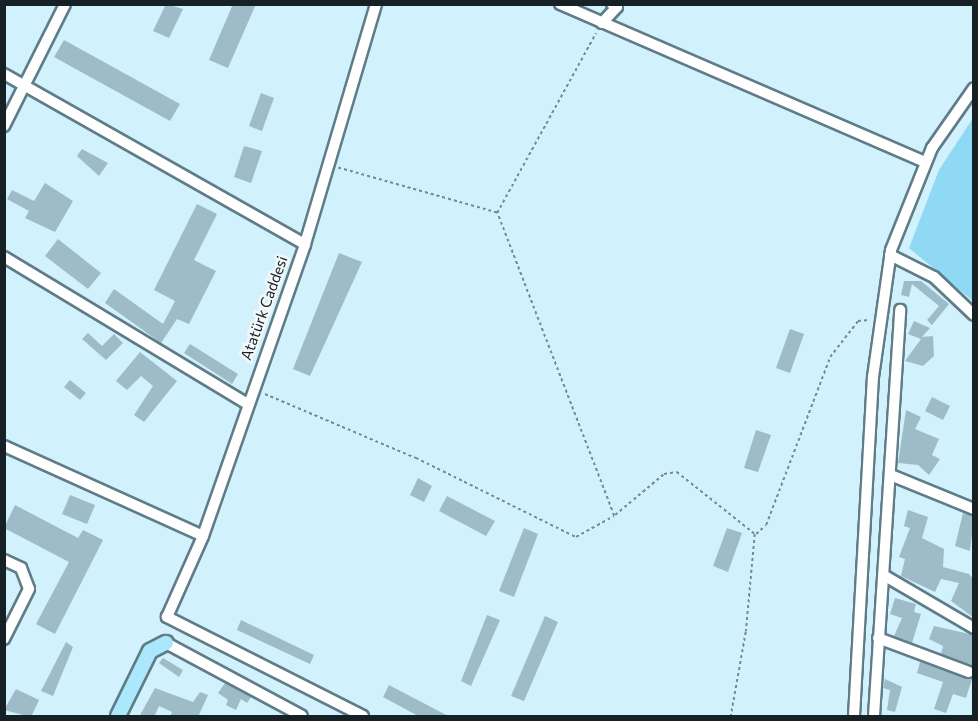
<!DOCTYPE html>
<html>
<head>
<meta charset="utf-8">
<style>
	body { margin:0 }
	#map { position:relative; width:978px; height:721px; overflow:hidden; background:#d1f1fd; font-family:Commissioner,sans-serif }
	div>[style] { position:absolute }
	.green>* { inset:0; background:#8fd9f4 }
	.building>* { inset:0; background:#9dbcc7 }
	.path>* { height:1.5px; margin-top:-0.75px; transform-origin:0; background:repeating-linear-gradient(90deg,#758b93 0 3px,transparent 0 6px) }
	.roads { filter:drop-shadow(2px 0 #5f7c87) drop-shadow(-2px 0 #5f7c87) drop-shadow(0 2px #5f7c87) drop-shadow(0 -2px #5f7c87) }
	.minor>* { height:10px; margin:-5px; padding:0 5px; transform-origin:5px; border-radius:5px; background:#fff }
	.major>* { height:14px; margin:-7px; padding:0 7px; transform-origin:7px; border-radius:7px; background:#ace8fc }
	span { translate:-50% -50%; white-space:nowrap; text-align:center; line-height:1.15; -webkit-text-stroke:5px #f3f9fb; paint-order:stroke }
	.street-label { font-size:15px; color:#162126 }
	.frame { position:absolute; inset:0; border:6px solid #162126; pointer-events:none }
</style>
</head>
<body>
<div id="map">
	<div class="green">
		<i style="clip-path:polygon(973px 118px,974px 301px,973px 301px,909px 248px,939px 170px)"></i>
	</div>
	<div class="building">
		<i style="clip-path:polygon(166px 4px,183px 9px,169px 38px,153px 31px)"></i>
		<i style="clip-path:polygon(233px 4px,256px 4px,228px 68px,209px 60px)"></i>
		<i style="clip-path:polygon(64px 40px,180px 104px,170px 121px,54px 57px)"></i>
		<i style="clip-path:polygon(261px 93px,274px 98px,262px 131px,249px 126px)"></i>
		<i style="clip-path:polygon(244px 146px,262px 151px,251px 183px,234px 177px)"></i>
		<i style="clip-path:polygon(82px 149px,108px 163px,99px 176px,77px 156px)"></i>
		<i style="clip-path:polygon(45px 183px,73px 201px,55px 232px,25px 218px,29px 211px,7px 199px,12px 190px,34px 201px)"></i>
		<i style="clip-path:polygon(197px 204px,217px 214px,194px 260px,216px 271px,189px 324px,177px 319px,161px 343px,105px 303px,114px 289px,163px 324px,175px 301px,154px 290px)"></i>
		<i style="clip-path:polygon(58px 239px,101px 273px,88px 289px,45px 256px)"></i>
		<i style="clip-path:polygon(339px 253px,362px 262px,310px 376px,293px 369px)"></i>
		<i style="clip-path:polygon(904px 281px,921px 281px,949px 304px,932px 325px,927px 320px,939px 306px,912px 284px,909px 297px,901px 295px)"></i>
		<i style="clip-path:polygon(914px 321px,930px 328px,922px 337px,933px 336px,934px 356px,923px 366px,905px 361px,921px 339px,908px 334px)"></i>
		<i style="clip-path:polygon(790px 329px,804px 334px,790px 373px,776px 368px)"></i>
		<i style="clip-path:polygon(88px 333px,102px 346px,114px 334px,123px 343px,106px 360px,82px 339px)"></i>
		<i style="clip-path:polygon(190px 344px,238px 374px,232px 384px,184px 353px)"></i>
		<i style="clip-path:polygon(140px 352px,177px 381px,144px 422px,134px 415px,153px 386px,141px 376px,127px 390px,116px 381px)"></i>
		<i style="clip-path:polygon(70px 380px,86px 393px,80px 400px,64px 387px)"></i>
		<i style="clip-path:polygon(932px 397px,950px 406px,943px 420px,925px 411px)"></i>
		<i style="clip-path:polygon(906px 410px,921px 417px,915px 429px,939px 439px,932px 455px,940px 459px,929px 475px,918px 465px,898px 463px)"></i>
		<i style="clip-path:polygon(756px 430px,771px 435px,758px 472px,744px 468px)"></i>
		<i style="clip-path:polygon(418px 478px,432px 486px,424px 502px,410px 495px)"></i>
		<i style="clip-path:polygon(70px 495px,95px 505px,87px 524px,62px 514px)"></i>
		<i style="clip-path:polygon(447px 496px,495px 521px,486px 536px,439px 511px)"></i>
		<i style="clip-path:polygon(15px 505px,78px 538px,83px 530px,103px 540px,55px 634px,36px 624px,69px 562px,4px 528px)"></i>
		<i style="clip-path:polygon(908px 510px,928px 517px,922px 538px,944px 549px,943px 567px,969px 574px,974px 580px,974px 618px,951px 601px,959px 583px,941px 579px,935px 592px,901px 576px,905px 559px,899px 557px,910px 528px,904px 526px)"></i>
		<i style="clip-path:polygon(963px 513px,974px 516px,970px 551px,955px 546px)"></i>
		<i style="clip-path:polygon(524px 528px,538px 534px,514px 597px,499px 591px)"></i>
		<i style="clip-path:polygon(727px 528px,742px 533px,728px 572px,713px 566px)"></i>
		<i style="clip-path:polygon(895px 598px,916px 604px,914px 612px,921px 614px,912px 643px,894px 636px,902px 618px,890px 614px)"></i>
		<i style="clip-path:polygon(487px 615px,500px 620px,471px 686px,461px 681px)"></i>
		<i style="clip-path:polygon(545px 616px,558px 622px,524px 701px,511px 696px)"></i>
		<i style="clip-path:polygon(241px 620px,314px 655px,310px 664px,237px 630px)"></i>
		<i style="clip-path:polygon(934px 626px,974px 635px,974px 666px,941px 654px,943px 646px,929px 639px)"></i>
		<i style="clip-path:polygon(66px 642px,73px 647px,53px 696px,41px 691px)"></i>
		<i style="clip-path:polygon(163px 658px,183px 670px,179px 677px,159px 663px)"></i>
		<i style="clip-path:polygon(920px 662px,972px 679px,966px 698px,953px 694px,946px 713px,934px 709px,943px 682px,917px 673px)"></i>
		<i style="clip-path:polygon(885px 679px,902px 687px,895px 712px,887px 710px,890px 690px,883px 688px)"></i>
		<i style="clip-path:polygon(225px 683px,251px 697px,247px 703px,241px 699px,236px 710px,226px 705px,228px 700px,218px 693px)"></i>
		<i style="clip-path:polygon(389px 685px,450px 717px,420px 717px,383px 697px)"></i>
		<i style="clip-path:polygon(155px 688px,193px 702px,200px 692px,208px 695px,198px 717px,170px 717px,172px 712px,159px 706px,154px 717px,139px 717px)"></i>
		<i style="clip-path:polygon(16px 689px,39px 700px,31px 717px,4px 710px)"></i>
	</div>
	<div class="path">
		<i style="left:497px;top:213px;width:205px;rotate:-61.2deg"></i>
		<i style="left:265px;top:394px;width:164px;rotate:23deg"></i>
		<i style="left:416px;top:458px;width:178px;rotate:26.3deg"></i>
		<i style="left:576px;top:537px;width:43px;rotate:-28.9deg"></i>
		<i style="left:614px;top:516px;width:325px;rotate:-111.1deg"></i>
		<i style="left:497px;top:213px;width:165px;rotate:-164.2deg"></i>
		<i style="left:615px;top:515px;width:64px;rotate:-39.9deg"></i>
		<i style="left:664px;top:474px;width:13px;rotate:-9deg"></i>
		<i style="left:677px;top:472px;width:100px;rotate:38.5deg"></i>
		<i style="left:755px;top:534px;width:98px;rotate:95.2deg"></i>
		<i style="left:746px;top:632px;width:85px;rotate:100.1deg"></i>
		<i style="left:756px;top:534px;width:13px;rotate:-42deg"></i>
		<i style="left:766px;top:525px;width:180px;rotate:-69.1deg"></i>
		<i style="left:830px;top:357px;width:46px;rotate:-52.1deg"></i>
		<i style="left:858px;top:321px;width:11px;rotate:-5deg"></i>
	</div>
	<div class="roads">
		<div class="minor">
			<i style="left:560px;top:4px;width:398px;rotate:23.4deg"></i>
			<i style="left:602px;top:23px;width:22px;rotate:-47deg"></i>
			<i style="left:617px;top:7px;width:6px;rotate:-149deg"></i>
			<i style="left:4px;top:74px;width:346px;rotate:29.5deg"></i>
			<i style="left:4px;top:126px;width:136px;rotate:-63.4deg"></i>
			<i style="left:890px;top:255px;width:49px;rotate:26.6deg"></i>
			<i style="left:934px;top:277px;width:55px;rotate:43.5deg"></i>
			<i style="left:4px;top:257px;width:285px;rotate:31.1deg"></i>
			<i style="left:4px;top:446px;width:218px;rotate:24.3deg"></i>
			<i style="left:893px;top:476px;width:87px;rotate:22.2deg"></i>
			<i style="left:4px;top:560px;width:19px;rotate:25deg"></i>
			<i style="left:21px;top:568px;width:22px;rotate:69deg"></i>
			<i style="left:29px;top:589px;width:56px;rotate:116.6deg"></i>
			<i style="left:885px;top:576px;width:103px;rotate:30.3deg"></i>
			<i style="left:878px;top:638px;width:97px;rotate:20.5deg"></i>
			<i style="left:166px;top:643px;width:154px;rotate:28.2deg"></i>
			<i style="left:363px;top:716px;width:220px;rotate:-153.2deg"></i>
			<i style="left:167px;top:617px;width:89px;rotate:-66deg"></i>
			<i style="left:203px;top:536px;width:309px;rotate:-70.7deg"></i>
			<i style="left:305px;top:244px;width:250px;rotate:-73.5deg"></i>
			<i style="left:854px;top:716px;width:340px;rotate:-86.8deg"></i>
			<i style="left:873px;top:377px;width:128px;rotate:-81.9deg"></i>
			<i style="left:891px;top:250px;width:110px;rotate:-68.1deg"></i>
			<i style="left:932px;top:148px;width:73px;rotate:-55deg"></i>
			<i style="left:874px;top:716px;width:407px;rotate:-86.3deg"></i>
		</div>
		<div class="major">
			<i style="left:118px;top:716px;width:72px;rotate:-63.8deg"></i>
			<i style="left:150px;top:651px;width:18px;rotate:-27deg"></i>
		</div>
	</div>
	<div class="street-label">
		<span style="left:264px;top:308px;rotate:-70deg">Atatürk Caddesi</span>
	</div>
	<div class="frame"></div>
</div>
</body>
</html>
